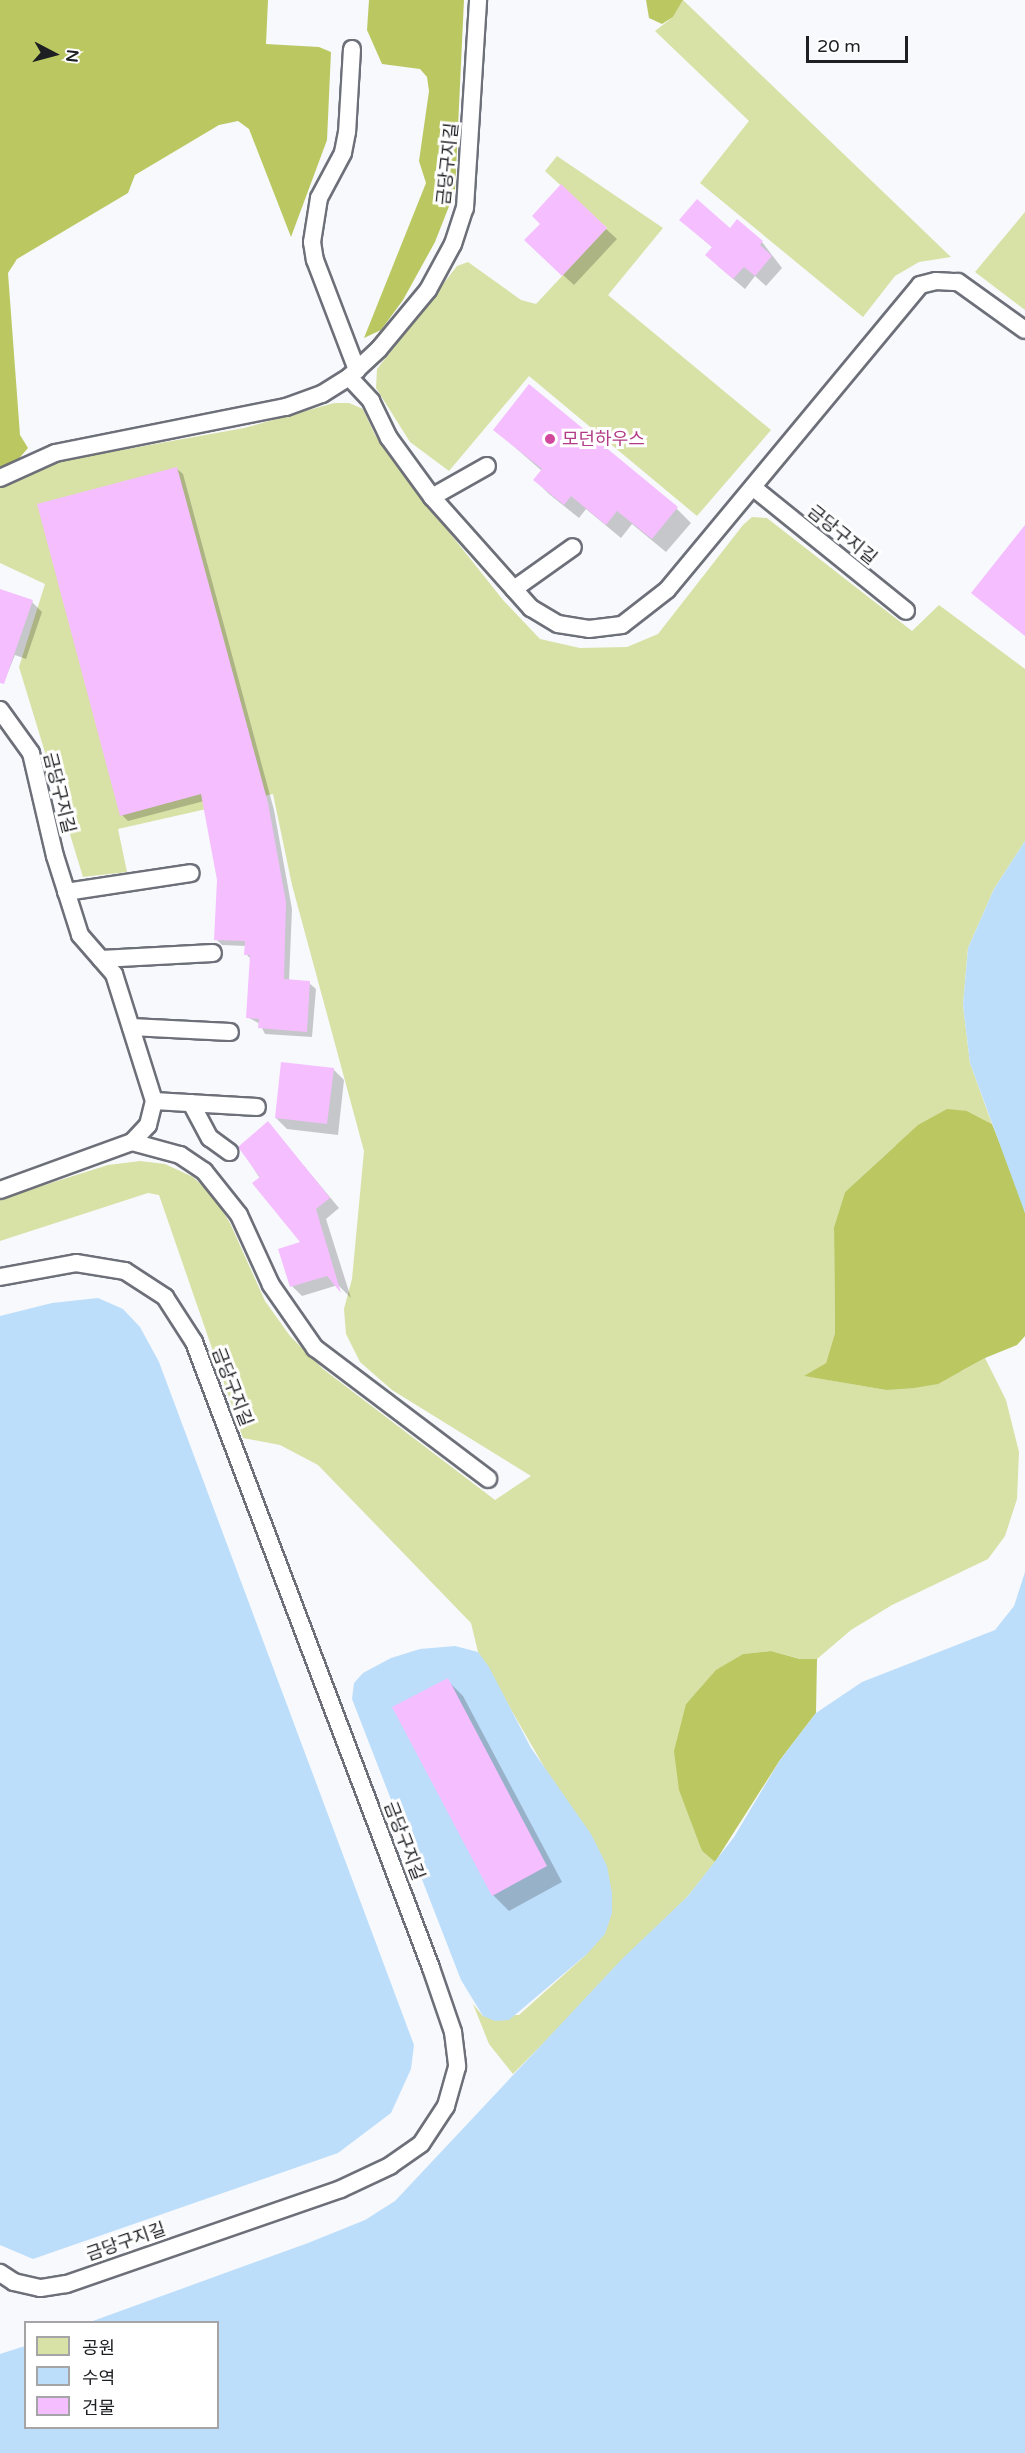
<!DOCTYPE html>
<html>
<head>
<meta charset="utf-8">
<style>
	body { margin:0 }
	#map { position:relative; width:1025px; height:2453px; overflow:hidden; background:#f7f9fd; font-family:"Varela Round","Noto Sans KR",sans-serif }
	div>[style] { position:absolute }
	.green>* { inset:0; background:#d8e1a6 }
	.forest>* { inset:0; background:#bbc861 }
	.water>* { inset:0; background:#bddefa }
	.shadow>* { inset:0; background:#0003 }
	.building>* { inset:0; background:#f5bfff }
	.roads { filter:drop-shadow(2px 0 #6d7079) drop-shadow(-2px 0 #6d7079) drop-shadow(0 2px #6d7079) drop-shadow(0 -2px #6d7079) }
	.service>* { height:16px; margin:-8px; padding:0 8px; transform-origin:8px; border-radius:8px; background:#fff }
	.dots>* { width:16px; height:16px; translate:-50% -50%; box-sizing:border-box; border:3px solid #fff; border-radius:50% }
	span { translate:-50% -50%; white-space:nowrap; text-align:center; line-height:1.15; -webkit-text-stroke:6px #fff; paint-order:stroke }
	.street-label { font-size:18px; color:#1e1f23 }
	.hotel-label { font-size:18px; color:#b23c85 }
	.left { translate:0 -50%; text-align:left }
	.legend { position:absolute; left:24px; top:2321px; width:195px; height:108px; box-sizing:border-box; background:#fff; border:2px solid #a5a5a7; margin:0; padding:8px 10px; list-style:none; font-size:18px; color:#1e1f23 }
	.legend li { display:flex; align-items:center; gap:12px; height:30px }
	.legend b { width:30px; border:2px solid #a5a5a7 }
	.north { position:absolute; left:24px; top:24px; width:60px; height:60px; -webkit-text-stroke:4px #fff; paint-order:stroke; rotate:96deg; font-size:16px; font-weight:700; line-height:24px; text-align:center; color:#1e1f23 }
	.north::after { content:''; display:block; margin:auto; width:21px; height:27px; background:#1e1f23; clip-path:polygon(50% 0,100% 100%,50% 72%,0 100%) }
	.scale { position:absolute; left:806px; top:36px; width:102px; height:27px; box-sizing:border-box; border:3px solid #1e1f23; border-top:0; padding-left:8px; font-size:18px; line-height:21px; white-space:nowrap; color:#1e1f23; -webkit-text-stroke:4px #fff; paint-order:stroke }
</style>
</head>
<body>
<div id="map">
	<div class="green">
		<i style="clip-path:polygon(683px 0,951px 257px,919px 262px,895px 276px,863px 317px,700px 183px,749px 121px,655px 31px,673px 17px)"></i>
		<i style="clip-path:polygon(557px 156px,663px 228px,608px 295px,771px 430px,697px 516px,529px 376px,449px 471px,410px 442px,376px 388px,377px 369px,457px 266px,468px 262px,521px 300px,536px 304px,607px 228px,545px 171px)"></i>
		<i style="clip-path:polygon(1025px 212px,1025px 310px,975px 272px)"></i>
		<i style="clip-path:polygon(334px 403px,349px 403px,363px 409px,375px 435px,406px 478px,503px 600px,540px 639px,580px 648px,627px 647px,658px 634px,743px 525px,752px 517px,767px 518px,912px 631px,939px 605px,1025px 669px,1025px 841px,994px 889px,968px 948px,963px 1005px,970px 1063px,992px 1124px,967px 1111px,895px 1146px,845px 1192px,834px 1227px,835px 1333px,826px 1363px,805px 1376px,886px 1390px,962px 1371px,985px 1358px,1006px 1400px,1019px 1452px,1017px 1499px,1005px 1536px,988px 1559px,892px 1605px,851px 1630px,817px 1659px,801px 1659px,771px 1651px,743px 1654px,716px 1671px,686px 1704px,693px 1823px,702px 1851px,715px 1862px,688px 1896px,513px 2074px,489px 2044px,473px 2004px,483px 2016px,519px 2015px,587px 1954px,558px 1791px,478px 1652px,471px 1623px,318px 1465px,280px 1445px,243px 1438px,159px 1195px,148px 1193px,0 1241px,0 1199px,108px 1165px,140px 1161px,165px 1164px,193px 1177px,212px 1195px,230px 1223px,265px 1301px,290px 1336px,323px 1369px,495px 1500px,531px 1476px,392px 1390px,360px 1362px,346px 1334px,344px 1309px,352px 1279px,364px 1151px,292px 885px,273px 794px,118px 829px,127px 872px,83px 877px,19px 667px,45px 584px,0 563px,0 487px,55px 462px,244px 428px)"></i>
	</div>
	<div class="forest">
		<i style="clip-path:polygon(0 0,268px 0,266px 44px,319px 47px,331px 52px,327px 140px,291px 237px,249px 129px,238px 121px,219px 125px,135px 175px,128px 193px,17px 259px,8px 273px,20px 435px,28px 448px,15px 463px,0 469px)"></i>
		<i style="clip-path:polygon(369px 0,464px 0,455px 191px,435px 242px,403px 300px,381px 330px,364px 338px,426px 183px,419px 161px,429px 91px,427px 77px,420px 69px,382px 64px,367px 30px)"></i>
		<i style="clip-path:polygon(646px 0,683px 0,673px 17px,662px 24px,649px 18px)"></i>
		<i style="clip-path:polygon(947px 1109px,967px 1111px,992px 1124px,1020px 1192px,1025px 1213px,1025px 1336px,1017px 1345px,985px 1358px,938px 1384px,914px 1388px,886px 1390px,804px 1376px,826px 1363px,835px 1333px,834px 1227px,845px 1192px,918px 1125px)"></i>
		<i style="clip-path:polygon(771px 1651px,800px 1659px,817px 1659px,816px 1713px,780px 1760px,715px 1862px,702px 1851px,679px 1790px,674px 1751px,686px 1704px,716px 1670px,743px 1654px)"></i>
	</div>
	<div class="water">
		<i style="clip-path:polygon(1025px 841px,1025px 1213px,970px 1063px,963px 1005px,968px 948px,994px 889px)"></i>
		<i style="clip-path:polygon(98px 1298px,123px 1309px,140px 1327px,159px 1362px,414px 2045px,411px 2069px,391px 2113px,338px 2153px,33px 2259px,0 2245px,0 1316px,52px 1303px)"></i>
		<i style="clip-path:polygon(1025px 1572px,1025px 2453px,0 2453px,0 2354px,25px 2346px,26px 2428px,218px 2428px,218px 2322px,90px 2322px,308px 2243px,365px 2220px,395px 2201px,622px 1959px,688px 1896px,734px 1837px,780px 1760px,816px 1713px,862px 1682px,995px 1630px,1014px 1606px)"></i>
		<i style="clip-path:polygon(455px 1646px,478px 1652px,489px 1667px,531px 1748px,591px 1834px,607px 1866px,612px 1893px,612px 1913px,605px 1934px,587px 1954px,509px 2020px,495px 2021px,483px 2016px,461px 1980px,352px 1699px,354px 1683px,363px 1673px,391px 1658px,420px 1649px)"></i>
	</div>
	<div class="shadow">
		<i style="clip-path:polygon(606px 229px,617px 239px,574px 285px,537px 251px)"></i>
		<i style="clip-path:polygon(692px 230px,730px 230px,762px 242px,782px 268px,766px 286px,755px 276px,745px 289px,718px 266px,713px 248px)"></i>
		<i style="clip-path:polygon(495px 430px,677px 509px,691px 523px,666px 552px,632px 524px,621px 538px,586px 509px,579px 518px,549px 494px,535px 480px,542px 471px)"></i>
		<i style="clip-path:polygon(176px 468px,183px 474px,274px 810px,292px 909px,289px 981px,309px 983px,316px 989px,312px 1037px,265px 1034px,260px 1024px,247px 1017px,251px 959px,246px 954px,246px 946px,222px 945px,216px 939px,218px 880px,204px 801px,128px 821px,122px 815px)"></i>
		<i style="clip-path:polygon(0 591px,32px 602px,42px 612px,26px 659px,15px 655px,4px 682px,0 680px)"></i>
		<i style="clip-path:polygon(333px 1069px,344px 1080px,338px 1135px,287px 1129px,276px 1118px)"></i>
		<i style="clip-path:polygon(268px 1123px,339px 1208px,326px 1219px,351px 1298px,338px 1285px,302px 1296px,292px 1286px,302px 1242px,240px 1148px)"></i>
		<i style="clip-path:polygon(447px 1680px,463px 1696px,562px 1882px,509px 1911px,493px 1895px)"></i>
	</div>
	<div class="building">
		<i style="clip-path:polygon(561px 184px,607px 228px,562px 276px,524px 240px,540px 224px,532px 216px)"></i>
		<i style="clip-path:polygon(697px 199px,730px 228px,737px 219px,763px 241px,760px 245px,772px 256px,755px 276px,744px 267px,733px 279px,705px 255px,712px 247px,679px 220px)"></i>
		<i style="clip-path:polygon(529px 384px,678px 507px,652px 539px,617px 511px,606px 525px,571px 496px,564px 505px,533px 480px,542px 469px,493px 430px)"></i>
		<i style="clip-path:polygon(177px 467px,268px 803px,286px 902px,284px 979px,310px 981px,307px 1032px,258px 1028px,259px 1019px,246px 1018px,250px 955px,244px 955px,245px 941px,214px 940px,217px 880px,201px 794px,120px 816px,37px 504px)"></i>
		<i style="clip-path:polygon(1025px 525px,1025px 636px,971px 593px)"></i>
		<i style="clip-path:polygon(0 589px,33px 600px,4px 684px,0 683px)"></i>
		<i style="clip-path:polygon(281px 1062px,334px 1068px,327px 1124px,275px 1118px)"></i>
		<i style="clip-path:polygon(268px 1121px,330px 1198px,316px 1209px,341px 1293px,327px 1276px,290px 1287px,278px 1249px,300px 1242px,252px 1183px,260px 1177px,238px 1147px)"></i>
		<i style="clip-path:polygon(448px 1678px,547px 1866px,492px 1896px,392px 1707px)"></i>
	</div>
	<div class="roads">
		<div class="service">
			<i style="left:352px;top:49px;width:83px;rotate:93.4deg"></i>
			<i style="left:347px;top:132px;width:21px;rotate:101deg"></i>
			<i style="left:343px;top:153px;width:51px;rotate:118.1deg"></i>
			<i style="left:319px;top:198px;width:45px;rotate:99deg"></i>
			<i style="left:312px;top:242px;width:18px;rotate:81deg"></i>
			<i style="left:315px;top:260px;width:118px;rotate:69.1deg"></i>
			<i style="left:349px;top:377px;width:33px;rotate:47deg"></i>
			<i style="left:371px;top:401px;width:41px;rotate:64.1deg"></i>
			<i style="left:389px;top:438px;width:73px;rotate:53.9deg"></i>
			<i style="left:432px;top:497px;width:149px;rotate:48.3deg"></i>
			<i style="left:531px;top:608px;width:31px;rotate:31deg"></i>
			<i style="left:558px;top:624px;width:31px;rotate:9deg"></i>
			<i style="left:589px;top:629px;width:33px;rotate:-7deg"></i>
			<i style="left:622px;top:625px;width:57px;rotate:-37.9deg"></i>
			<i style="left:667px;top:590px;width:396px;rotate:-50.3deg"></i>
			<i style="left:920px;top:285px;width:16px;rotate:-14deg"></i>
			<i style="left:936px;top:281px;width:22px;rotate:3deg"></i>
			<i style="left:958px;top:282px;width:82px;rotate:35.6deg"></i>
			<i style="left:0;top:478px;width:60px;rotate:-24.4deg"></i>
			<i style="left:55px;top:453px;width:236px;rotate:-11.3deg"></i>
			<i style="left:286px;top:407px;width:38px;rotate:-20deg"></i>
			<i style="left:322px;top:394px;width:32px;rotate:-32deg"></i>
			<i style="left:349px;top:377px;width:41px;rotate:-43deg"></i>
			<i style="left:379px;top:349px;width:77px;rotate:-50.3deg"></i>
			<i style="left:428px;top:290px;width:52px;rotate:-61.5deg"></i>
			<i style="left:453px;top:244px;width:38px;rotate:-72deg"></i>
			<i style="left:465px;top:208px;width:208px;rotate:-86.4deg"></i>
			<i style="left:755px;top:489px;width:194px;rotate:38.9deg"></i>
			<i style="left:432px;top:497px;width:63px;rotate:-29.4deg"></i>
			<i style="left:514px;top:589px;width:72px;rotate:-35.4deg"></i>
			<i style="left:0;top:710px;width:53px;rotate:54.2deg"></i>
			<i style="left:31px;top:753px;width:106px;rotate:76.9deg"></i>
			<i style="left:55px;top:856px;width:83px;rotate:72.4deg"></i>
			<i style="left:80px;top:935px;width:52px;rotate:48.9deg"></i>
			<i style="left:114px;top:974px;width:133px;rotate:72.5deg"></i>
			<i style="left:154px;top:1101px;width:25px;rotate:104deg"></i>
			<i style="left:148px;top:1125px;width:23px;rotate:133deg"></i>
			<i style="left:132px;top:1142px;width:140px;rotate:160deg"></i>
			<i style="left:66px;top:892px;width:126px;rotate:-8.6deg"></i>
			<i style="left:101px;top:959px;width:112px;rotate:-3.1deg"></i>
			<i style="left:131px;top:1027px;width:99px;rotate:2.9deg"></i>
			<i style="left:154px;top:1101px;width:103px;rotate:3.3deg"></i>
			<i style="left:191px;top:1103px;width:40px;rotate:62deg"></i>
			<i style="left:210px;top:1138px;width:24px;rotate:36deg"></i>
			<i style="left:132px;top:1142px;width:50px;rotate:15.2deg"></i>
			<i style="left:180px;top:1155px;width:29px;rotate:34deg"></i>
			<i style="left:204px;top:1171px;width:56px;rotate:51.5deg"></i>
			<i style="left:239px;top:1215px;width:77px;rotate:65.4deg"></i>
			<i style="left:271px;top:1285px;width:77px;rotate:55.1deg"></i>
			<i style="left:315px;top:1348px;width:217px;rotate:37.1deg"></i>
			<i style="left:0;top:1277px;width:77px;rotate:-10.4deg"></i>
			<i style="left:76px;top:1263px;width:50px;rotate:9.3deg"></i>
			<i style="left:125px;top:1271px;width:48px;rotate:33deg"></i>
			<i style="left:165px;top:1297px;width:54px;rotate:57.2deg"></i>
			<i style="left:194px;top:1342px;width:669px;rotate:69.26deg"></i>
			<i style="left:431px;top:1968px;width:68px;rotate:71deg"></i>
			<i style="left:453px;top:2032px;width:35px;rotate:83deg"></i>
			<i style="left:457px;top:2067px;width:41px;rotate:105.8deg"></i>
			<i style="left:446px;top:2106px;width:45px;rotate:123.3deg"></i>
			<i style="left:421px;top:2144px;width:38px;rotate:145deg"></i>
			<i style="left:390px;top:2166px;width:54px;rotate:154.9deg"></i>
			<i style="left:341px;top:2189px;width:291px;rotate:160.9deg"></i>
			<i style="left:66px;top:2284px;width:26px;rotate:171deg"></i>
			<i style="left:40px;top:2288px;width:27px;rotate:-167deg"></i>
			<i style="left:14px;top:2282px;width:17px;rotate:-147deg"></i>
		</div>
	</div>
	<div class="dots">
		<i style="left:550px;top:439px;background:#d1479c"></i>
	</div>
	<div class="street-label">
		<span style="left:448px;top:164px;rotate:-84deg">금당구지길</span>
		<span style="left:842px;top:535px;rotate:39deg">금당구지길</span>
		<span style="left:59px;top:793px;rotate:76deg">금당구지길</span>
		<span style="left:232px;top:1387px;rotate:69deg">금당구지길</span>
		<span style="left:404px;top:1841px;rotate:69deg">금당구지길</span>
		<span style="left:126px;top:2242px;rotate:-19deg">금당구지길</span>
	</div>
	<div class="hotel-label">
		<span class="left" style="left:562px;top:439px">모던하우스</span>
	</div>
	<ul class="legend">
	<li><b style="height:16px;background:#d8e1a6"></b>공원</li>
	<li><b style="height:16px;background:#bddefa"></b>수역</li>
	<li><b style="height:16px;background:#f5bfff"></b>건물</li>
	</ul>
	<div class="north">N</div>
	<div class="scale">20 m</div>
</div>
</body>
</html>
